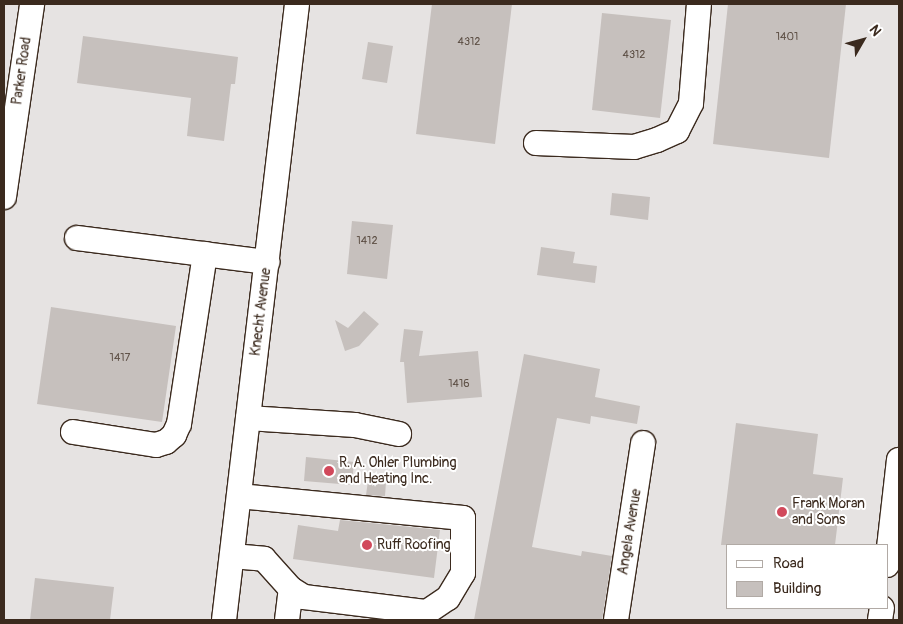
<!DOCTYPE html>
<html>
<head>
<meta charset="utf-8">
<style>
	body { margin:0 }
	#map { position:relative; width:903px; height:624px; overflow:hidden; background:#f3f2f2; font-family:Pangolin,sans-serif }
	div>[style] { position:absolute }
	.built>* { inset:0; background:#e6e3e2 }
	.building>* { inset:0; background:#c6c0bd }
	.roads { filter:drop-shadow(1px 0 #3b2a1e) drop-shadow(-1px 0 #3b2a1e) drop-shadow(0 1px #3b2a1e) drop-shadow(0 -1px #3b2a1e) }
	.minor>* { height:24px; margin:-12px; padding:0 12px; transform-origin:12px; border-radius:12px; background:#fff }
	.dots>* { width:14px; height:14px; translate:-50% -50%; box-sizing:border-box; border:2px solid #fff; border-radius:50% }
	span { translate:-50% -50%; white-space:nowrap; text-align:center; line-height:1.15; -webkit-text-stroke:4px #fff; paint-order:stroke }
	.number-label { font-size:11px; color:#5e5046 }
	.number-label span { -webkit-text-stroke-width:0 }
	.street-label { font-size:14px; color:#3b2a1e }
	.poi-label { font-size:14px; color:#3b2a1e }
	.left { translate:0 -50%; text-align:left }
	.frame { position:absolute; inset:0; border:5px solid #3b2a1e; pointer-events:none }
	.legend { position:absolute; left:726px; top:544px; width:162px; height:65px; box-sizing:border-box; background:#fff; border:1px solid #b1aaa5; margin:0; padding:6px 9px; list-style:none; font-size:15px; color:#3b2a1e }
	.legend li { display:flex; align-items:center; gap:10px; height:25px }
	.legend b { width:25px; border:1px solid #b1aaa5 }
	.north { position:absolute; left:838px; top:15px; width:50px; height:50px; -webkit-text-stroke:4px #fff; paint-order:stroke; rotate:52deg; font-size:14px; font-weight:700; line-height:20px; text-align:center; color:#3b2a1e }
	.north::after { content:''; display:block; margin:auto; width:18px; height:22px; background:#3b2a1e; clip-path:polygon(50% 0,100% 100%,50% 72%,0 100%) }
</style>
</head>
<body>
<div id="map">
	<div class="built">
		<i style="clip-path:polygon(evenodd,4px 4px,899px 4px,899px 620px,4px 620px,4px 4px,727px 545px,887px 545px,887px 608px,727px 608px,727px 545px)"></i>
	</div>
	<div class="building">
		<i style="clip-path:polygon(432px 4px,512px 4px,495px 144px,416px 134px)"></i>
		<i style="clip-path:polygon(728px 4px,846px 4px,829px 158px,713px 144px)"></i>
		<i style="clip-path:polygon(602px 13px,671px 20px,660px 118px,592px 110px)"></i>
		<i style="clip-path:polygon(83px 36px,238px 57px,235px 84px,231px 84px,224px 141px,187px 136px,191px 98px,77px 83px)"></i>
		<i style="clip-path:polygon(368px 42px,393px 46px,387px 83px,362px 79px)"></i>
		<i style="clip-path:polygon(612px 193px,650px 197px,648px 220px,610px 215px)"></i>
		<i style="clip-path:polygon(352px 221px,393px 225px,387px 279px,347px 274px)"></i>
		<i style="clip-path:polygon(541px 247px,575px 252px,573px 263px,597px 266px,595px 283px,537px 275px)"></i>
		<i style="clip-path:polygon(51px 307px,176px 326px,162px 422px,37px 404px)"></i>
		<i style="clip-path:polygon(364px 311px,379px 324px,359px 346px,345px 351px,335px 320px,348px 328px)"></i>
		<i style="clip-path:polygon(404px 329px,423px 331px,419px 356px,478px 351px,482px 397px,407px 403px,404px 362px,400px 362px)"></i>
		<i style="clip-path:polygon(524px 354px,600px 369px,595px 397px,640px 406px,637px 424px,591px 416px,590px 424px,557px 418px,532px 547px,581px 556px,582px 551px,612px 556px,602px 620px,474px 620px)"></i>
		<i style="clip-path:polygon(736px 423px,818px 434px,813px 474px,843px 478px,835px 545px,721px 545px)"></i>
		<i style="clip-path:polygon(306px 457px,354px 462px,352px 485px,304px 481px)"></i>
		<i style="clip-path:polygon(368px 481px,386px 482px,385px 496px,366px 495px)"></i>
		<i style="clip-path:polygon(340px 520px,440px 530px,434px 578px,293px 559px,298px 525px,338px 531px)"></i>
		<i style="clip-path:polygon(35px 578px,114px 587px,110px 620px,30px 620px)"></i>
	</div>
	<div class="roads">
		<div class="minor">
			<i style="left:536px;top:143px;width:98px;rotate:2.3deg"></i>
			<i style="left:634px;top:147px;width:24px;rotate:-17deg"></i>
			<i style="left:657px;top:140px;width:22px;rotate:-24deg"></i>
			<i style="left:677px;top:131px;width:31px;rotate:-63deg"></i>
			<i style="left:691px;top:103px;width:99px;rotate:-85.4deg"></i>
			<i style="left:4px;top:197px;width:195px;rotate:-81.7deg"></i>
			<i style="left:77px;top:238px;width:192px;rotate:7.2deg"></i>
			<i style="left:248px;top:418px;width:107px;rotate:3.7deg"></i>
			<i style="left:355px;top:425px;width:45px;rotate:11.6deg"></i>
			<i style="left:73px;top:432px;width:84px;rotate:8.9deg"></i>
			<i style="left:156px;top:445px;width:10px;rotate:-17deg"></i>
			<i style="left:166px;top:442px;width:11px;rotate:-41deg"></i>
			<i style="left:174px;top:435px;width:12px;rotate:-66deg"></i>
			<i style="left:179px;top:424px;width:172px;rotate:-81.3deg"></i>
			<i style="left:232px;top:556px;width:32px;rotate:5deg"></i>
			<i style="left:264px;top:559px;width:40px;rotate:48deg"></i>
			<i style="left:291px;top:589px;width:15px;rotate:32deg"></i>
			<i style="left:304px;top:597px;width:124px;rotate:7deg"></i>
			<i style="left:427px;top:612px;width:25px;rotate:-34deg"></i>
			<i style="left:448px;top:598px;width:29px;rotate:-59deg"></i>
			<i style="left:463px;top:573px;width:55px;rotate:-90deg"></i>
			<i style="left:463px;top:518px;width:225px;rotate:-174.4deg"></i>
			<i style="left:887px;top:565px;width:106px;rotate:-83.5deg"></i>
			<i style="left:224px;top:620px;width:620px;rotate:-83.24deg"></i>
			<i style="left:287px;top:620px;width:31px;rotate:-83deg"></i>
			<i style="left:616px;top:620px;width:179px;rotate:-81.3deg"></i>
			<i style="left:880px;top:620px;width:12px;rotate:-81deg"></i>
		</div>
	</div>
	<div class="dots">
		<i style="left:329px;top:471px;background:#d1495b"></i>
		<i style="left:782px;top:512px;background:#d1495b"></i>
		<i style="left:367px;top:545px;background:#d1495b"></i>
	</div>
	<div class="number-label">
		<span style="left:787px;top:37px">1401</span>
		<span style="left:469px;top:42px">4312</span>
		<span style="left:634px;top:55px">4312</span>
		<span style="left:367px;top:241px">1412</span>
		<span style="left:120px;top:358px">1417</span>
		<span style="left:459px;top:384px">1416</span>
	</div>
	<div class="street-label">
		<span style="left:22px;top:71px;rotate:-82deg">Parker Road</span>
		<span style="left:261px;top:312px;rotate:-83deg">Knecht Avenue</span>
		<span style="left:630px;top:532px;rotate:-81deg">Angela Avenue</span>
	</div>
	<div class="poi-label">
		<span class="left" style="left:339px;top:471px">R. A. Ohler Plumbing<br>and Heating Inc.</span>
		<span class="left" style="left:792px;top:512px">Frank Moran<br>and Sons</span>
		<span class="left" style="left:377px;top:545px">Ruff Roofing</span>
	</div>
	<div class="frame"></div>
	<ul class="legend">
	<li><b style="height:6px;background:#fff"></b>Road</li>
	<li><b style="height:14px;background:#c6c0bd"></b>Building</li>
	</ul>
	<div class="north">N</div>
</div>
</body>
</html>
